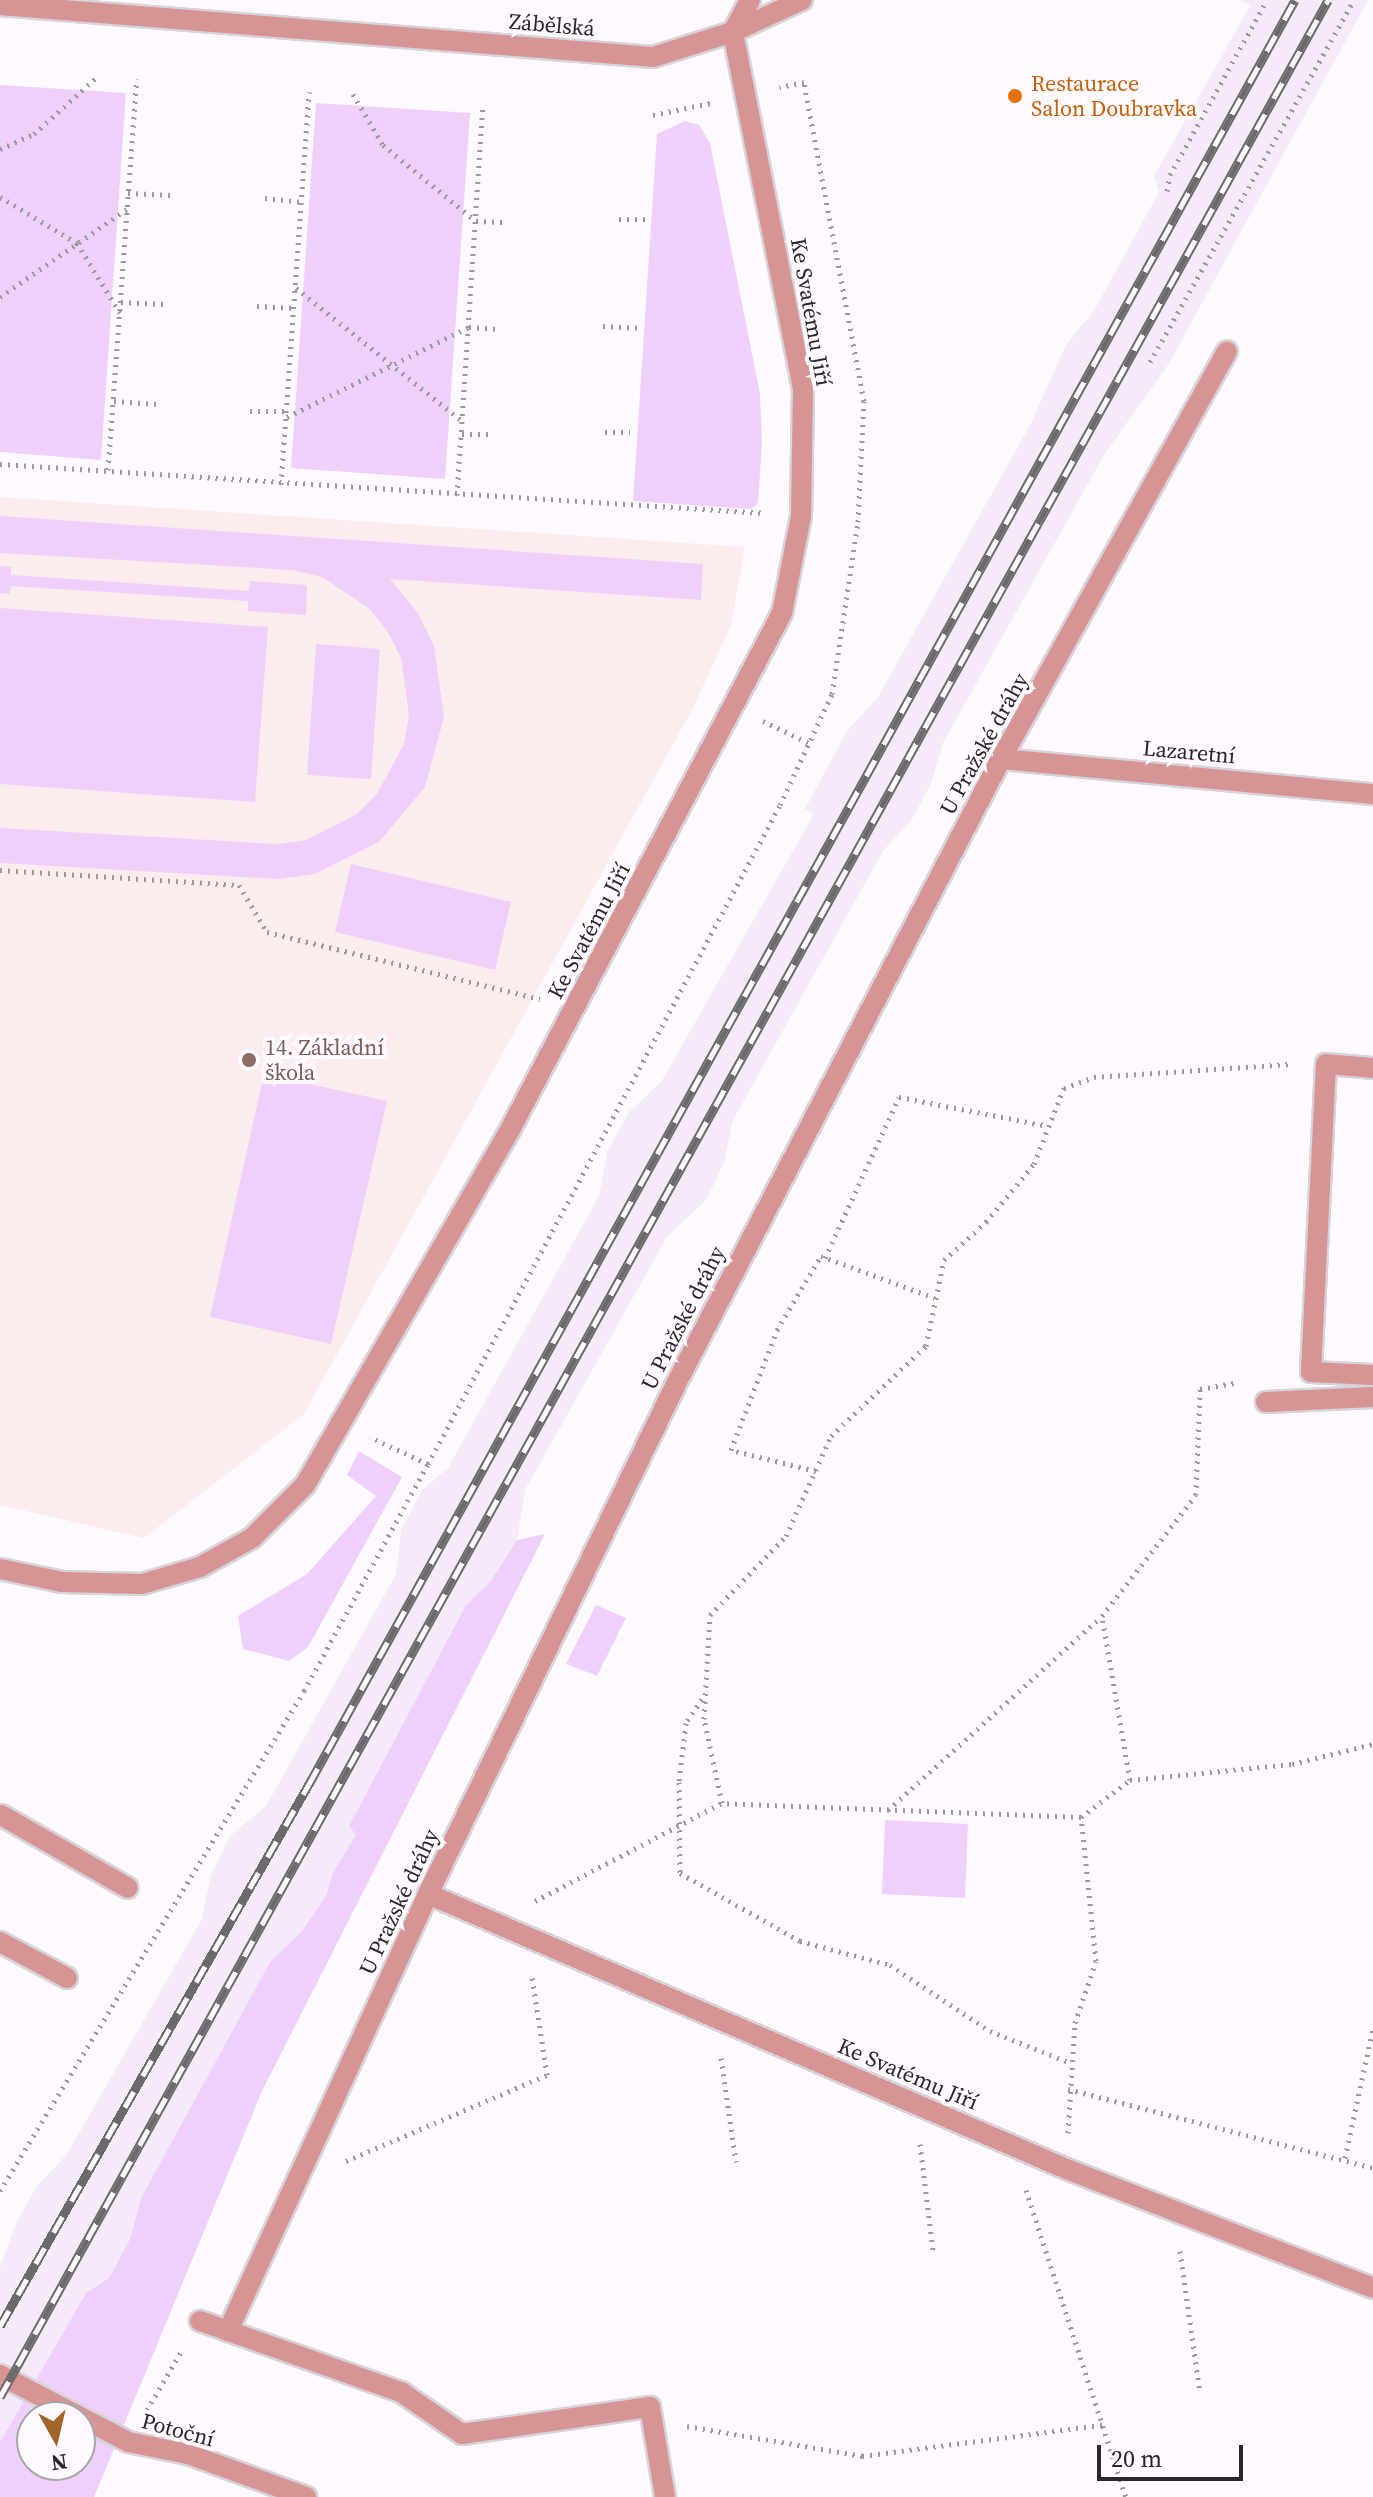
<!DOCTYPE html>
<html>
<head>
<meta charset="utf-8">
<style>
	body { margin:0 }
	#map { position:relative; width:1373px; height:2497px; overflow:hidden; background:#fdf9fe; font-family:"Source Serif 4",serif }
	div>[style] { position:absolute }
	.built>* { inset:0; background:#f5eafa }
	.education>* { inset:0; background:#fceced }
	.green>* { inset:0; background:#efd0fb }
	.path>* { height:5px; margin-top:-2.5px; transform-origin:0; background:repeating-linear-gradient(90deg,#9c999d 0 2px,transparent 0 8px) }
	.roads { filter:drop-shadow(2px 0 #d7d3d8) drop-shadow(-2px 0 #d7d3d8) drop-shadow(0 2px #d7d3d8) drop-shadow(0 -2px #d7d3d8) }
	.service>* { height:20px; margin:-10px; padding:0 10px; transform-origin:10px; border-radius:10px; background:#d69594 }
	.minor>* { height:20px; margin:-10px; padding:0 10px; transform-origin:10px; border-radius:10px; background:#d69594 }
	.rail>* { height:9px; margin-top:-4.5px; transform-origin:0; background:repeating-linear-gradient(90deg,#fdf9fe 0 18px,#6b696c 0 36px); box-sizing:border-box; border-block:2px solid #6b696c }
	.dots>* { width:22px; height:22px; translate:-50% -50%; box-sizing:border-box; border:4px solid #fdf9fe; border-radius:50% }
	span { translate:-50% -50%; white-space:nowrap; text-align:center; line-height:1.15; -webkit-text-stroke:8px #fdf9fe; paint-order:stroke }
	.street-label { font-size:22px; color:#29272a }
	.food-label { font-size:22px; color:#c56008 }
	.left { translate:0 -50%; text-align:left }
	.education-label { font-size:22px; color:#785e54 }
	.north { position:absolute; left:16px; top:2401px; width:80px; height:80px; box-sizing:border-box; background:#fdf9fe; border:2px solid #a8a5a9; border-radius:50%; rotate:172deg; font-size:22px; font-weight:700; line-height:32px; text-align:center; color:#29272a }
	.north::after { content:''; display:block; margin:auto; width:28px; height:36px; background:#a26529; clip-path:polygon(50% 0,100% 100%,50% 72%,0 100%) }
	.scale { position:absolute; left:1097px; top:2445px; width:146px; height:36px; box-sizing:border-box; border:4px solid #29272a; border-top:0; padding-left:10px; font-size:24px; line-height:28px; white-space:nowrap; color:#29272a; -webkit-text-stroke:6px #fdf9fe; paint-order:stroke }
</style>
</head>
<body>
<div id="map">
	<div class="built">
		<i style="clip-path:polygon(1241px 0,1368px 0,1168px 365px,1104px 455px,943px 743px,931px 784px,911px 821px,883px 851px,732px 1122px,724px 1163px,706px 1200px,667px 1237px,525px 1490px,517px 1540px,490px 1582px,466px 1605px,349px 1826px,356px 1835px,333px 1872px,326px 1896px,302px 1931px,270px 1962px,141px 2198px,130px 2239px,109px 2278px,86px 2293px,0 2442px,0 2267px,15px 2226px,36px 2187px,67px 2154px,202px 1919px,211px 1875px,230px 1836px,266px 1806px,396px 1574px,401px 1530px,423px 1489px,448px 1468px,599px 1196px,607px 1152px,629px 1112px,661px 1082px,814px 814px,805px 809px,847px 731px,878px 697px,1030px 425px,1066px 345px,1095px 309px,1159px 192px,1154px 176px,1250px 6px)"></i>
	</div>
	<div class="education">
		<i style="clip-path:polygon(0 497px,745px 547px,731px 625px,694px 706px,304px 1414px,144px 1538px,0 1505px)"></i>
	</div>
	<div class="green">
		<i style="clip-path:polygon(0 85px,126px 93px,101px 460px,0 452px)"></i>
		<i style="clip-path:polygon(316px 103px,470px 113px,445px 479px,291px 468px)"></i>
		<i style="clip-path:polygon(685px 121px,699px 125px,710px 143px,760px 394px,762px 442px,758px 503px,751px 509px,633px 501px,657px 134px)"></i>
		<i style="clip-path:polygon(0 516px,703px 564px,701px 600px,390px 579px,418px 613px,434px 646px,444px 717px,425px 787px,379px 842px,315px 874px,279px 879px,0 863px,0 828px,277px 844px,306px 840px,357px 814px,377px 794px,404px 744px,409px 715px,401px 658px,388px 632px,370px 609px,322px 577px,293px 570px,0 553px)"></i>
		<i style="clip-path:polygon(0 566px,11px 567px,11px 575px,249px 591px,250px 581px,307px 585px,306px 615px,248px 611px,248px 601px,11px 586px,9px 594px,0 593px)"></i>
		<i style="clip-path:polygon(0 608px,268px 627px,255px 802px,0 784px)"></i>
		<i style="clip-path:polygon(316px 644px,380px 649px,371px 779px,307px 775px)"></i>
		<i style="clip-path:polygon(351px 864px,511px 902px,495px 970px,335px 932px)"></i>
		<i style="clip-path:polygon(264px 1074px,387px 1101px,331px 1344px,210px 1317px)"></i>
		<i style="clip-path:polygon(359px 1451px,402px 1477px,308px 1647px,289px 1661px,243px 1649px,238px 1616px,307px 1574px,376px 1496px,347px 1475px)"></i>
		<i style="clip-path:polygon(evenodd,545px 1534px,262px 2091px,94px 2497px,0 2497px,0 2442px,86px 2293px,109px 2278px,130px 2239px,141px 2198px,270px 1962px,302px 1931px,326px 1896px,333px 1872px,356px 1835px,349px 1826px,466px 1605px,490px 1582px,517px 1540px,545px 1534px,32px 2417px,80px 2417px,80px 2465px,32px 2465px,32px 2417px)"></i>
		<i style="clip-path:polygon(596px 1605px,626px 1618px,597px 1676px,566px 1664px)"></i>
		<i style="clip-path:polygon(885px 1820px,968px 1824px,965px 1898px,882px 1894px)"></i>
	</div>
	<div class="path">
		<i style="left:353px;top:94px;width:59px;rotate:59.5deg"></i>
		<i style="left:383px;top:145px;width:120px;rotate:39.3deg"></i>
		<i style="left:476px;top:221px;width:27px;rotate:2deg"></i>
		<i style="left:653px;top:115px;width:59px;rotate:-11.7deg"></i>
		<i style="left:0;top:149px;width:37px;rotate:-24deg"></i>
		<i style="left:34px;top:134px;width:86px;rotate:-42.2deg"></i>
		<i style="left:1167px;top:191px;width:16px;rotate:-79deg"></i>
		<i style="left:1170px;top:175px;width:200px;rotate:-61deg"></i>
		<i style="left:128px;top:193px;width:43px;rotate:2.7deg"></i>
		<i style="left:0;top:197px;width:90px;rotate:30.9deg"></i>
		<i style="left:77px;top:243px;width:82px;rotate:58.4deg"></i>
		<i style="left:265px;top:198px;width:37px;rotate:6deg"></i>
		<i style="left:619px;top:219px;width:26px"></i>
		<i style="left:296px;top:288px;width:214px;rotate:38.7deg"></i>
		<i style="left:0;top:297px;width:155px;rotate:-34.7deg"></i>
		<i style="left:121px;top:302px;width:43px;rotate:2.7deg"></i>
		<i style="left:257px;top:306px;width:37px;rotate:3deg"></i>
		<i style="left:603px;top:326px;width:34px;rotate:3deg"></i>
		<i style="left:1150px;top:362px;width:416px;rotate:-60.6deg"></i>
		<i style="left:114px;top:401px;width:43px;rotate:4deg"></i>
		<i style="left:250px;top:411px;width:37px"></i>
		<i style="left:287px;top:417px;width:203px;rotate:-26.3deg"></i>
		<i style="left:469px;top:327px;width:29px;rotate:4deg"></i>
		<i style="left:605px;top:432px;width:25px"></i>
		<i style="left:462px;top:434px;width:30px"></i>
		<i style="left:0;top:464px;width:767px;rotate:3.66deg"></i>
		<i style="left:108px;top:470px;width:392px;rotate:-85.8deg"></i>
		<i style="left:281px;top:484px;width:393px;rotate:-85.9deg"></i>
		<i style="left:457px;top:495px;width:392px;rotate:-86.2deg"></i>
		<i style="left:763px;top:721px;width:51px;rotate:25.6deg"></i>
		<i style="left:0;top:870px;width:239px;rotate:3.6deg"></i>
		<i style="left:239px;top:885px;width:55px;rotate:59.2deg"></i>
		<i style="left:267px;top:932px;width:281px;rotate:13.8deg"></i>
		<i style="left:825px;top:1258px;width:177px;rotate:-65.3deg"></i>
		<i style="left:899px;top:1097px;width:152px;rotate:11deg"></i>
		<i style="left:428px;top:1464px;width:747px;rotate:-61.89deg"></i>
		<i style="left:780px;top:805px;width:123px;rotate:-64.9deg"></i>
		<i style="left:832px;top:694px;width:174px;rotate:-81.4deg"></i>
		<i style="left:858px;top:522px;width:121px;rotate:-87.2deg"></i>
		<i style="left:864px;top:401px;width:325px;rotate:-100.7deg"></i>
		<i style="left:804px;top:82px;width:25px;rotate:168deg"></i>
		<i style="left:816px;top:1471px;width:88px;rotate:-166.1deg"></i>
		<i style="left:731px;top:1450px;width:129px;rotate:-69deg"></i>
		<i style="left:777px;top:1330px;width:86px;rotate:-59.3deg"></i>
		<i style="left:821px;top:1256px;width:121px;rotate:20.2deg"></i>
		<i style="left:702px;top:1699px;width:29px;rotate:124deg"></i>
		<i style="left:686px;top:1723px;width:59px;rotate:96.8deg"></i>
		<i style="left:679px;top:1782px;width:91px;rotate:89.4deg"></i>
		<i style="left:680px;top:1873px;width:138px;rotate:29.5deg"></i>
		<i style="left:800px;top:1941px;width:93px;rotate:14.9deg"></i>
		<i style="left:890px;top:1965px;width:120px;rotate:33.4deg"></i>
		<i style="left:990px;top:2031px;width:87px;rotate:21.6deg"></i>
		<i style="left:1130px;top:1780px;width:163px;rotate:-5.6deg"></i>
		<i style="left:1292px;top:1764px;width:83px;rotate:-13.9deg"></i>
		<i style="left:888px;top:1810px;width:287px;rotate:-42.2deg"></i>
		<i style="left:1081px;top:1817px;width:359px;rotate:-177.8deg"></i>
		<i style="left:722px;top:1803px;width:86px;rotate:-102.1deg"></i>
		<i style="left:704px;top:1719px;width:104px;rotate:-86.7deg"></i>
		<i style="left:710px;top:1615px;width:110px;rotate:-46.1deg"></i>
		<i style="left:786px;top:1536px;width:110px;rotate:-65.8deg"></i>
		<i style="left:831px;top:1436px;width:131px;rotate:-43.5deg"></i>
		<i style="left:926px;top:1346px;width:88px;rotate:-78.2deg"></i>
		<i style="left:944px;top:1260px;width:57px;rotate:-42.1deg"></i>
		<i style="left:986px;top:1222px;width:75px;rotate:-50.4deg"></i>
		<i style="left:1034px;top:1164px;width:82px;rotate:-68.5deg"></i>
		<i style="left:1064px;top:1088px;width:32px;rotate:-20deg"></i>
		<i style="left:1094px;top:1077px;width:196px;rotate:-3.8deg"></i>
		<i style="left:535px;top:1901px;width:211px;rotate:-27.7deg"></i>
		<i style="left:721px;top:2058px;width:105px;rotate:81.8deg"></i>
		<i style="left:1068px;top:2089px;width:315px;rotate:14.5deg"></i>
		<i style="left:1068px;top:2133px;width:110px;rotate:-86.4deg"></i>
		<i style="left:1075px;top:2023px;width:65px;rotate:-71.3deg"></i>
		<i style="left:1096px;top:1961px;width:145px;rotate:-95.9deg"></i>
		<i style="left:1081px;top:1817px;width:61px;rotate:-37.1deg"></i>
		<i style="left:1130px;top:1780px;width:166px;rotate:-99.7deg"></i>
		<i style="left:1102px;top:1616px;width:153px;rotate:-52.2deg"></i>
		<i style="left:1196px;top:1495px;width:106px;rotate:-87.8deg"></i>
		<i style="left:1200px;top:1389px;width:39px;rotate:-10deg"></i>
		<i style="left:920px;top:2144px;width:107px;rotate:83deg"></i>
		<i style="left:1345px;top:2158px;width:133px;rotate:-77.8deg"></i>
		<i style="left:346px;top:2161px;width:219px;rotate:-23.2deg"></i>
		<i style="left:547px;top:2075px;width:99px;rotate:-98.7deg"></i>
		<i style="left:1026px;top:2190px;width:323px;rotate:72deg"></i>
		<i style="left:0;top:2191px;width:585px;rotate:-58.7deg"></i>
		<i style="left:304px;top:1691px;width:259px;rotate:-61.4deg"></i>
		<i style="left:428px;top:1464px;width:64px;rotate:-155deg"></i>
		<i style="left:1180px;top:2251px;width:143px;rotate:82deg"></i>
		<i style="left:147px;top:2410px;width:69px;rotate:-59.7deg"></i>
		<i style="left:687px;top:2426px;width:178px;rotate:9.7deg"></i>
		<i style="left:862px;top:2456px;width:242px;rotate:-7.4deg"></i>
	</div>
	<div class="roads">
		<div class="service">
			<i style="left:1373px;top:1068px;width:47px;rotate:-175.1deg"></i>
			<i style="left:1326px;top:1064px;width:308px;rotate:92.8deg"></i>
			<i style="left:1311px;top:1372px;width:62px;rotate:2.8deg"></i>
			<i style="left:1px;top:1815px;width:146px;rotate:29.9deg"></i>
			<i style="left:0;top:1942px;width:76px;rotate:28.2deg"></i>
			<i style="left:200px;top:2321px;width:213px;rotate:19.5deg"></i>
			<i style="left:401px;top:2392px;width:74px;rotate:34.5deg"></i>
			<i style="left:462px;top:2434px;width:190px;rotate:-8.2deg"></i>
			<i style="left:650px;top:2407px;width:91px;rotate:80.5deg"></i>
		</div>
		<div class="minor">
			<i style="left:0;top:5px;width:655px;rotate:4.55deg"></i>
			<i style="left:653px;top:57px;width:84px;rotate:-17.4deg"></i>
			<i style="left:733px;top:32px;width:76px;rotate:-24.9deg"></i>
			<i style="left:733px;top:32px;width:36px;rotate:-62deg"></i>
			<i style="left:1001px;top:759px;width:374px;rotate:5.4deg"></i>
			<i style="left:1266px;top:1402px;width:107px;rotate:-2.7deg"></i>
			<i style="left:0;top:1569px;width:63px;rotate:11.8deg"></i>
			<i style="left:62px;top:1582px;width:80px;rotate:1.4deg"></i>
			<i style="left:142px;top:1584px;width:60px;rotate:-16.3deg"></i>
			<i style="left:200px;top:1567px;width:60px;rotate:-29.1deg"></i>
			<i style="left:252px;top:1538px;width:75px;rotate:-45deg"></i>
			<i style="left:305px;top:1485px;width:414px;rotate:-60deg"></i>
			<i style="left:512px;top:1126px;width:580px;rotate:-62.24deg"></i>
			<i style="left:782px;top:613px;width:99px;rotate:-78.9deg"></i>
			<i style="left:801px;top:516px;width:127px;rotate:-89.1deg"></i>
			<i style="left:803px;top:389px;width:364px;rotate:-101.1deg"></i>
			<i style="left:428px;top:1894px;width:698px;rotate:23.3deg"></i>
			<i style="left:1069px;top:2170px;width:326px;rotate:21.2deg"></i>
			<i style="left:228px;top:2331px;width:481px;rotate:-65.4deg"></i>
			<i style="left:428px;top:1894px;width:572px;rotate:-64.06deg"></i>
			<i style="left:678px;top:1380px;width:700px;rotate:-62.52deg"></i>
			<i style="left:1001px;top:759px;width:466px;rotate:-61deg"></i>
			<i style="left:0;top:2375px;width:144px;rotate:27.6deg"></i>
			<i style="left:128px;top:2442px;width:61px;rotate:11.3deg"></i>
			<i style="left:188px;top:2454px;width:126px;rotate:20deg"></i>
		</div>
	</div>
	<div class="rail">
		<i style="left:0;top:2326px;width:624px;rotate:-60.31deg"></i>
		<i style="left:309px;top:1784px;width:2038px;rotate:-61.07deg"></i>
		<i style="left:0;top:2397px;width:2740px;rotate:-61.01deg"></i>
	</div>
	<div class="dots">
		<i style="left:1015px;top:96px;background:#e8710a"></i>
		<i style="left:249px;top:1060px;background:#8d6e63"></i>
	</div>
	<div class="street-label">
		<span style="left:552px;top:25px;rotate:5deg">Zábělská</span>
		<span style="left:811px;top:312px;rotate:80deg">Ke Svatému Jiří</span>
		<span style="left:984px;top:744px;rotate:-61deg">U Pražské dráhy</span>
		<span style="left:1189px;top:752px;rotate:5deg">Lazaretní</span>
		<span style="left:589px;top:931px;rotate:-62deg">Ke Svatému Jiří</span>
		<span style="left:683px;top:1318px;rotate:-63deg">U Pražské dráhy</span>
		<span style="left:399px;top:1902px;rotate:-65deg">U Pražské dráhy</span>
		<span style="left:908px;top:2074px;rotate:23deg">Ke Svatému Jiří</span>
		<span style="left:178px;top:2430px;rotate:15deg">Potoční</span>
	</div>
	<div class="food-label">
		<span class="left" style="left:1031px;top:96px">Restaurace<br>Salon Doubravka</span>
	</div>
	<div class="education-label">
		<span class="left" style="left:265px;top:1060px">14. Základní<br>škola</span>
	</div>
	<div class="north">N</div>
	<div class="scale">20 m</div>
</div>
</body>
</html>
